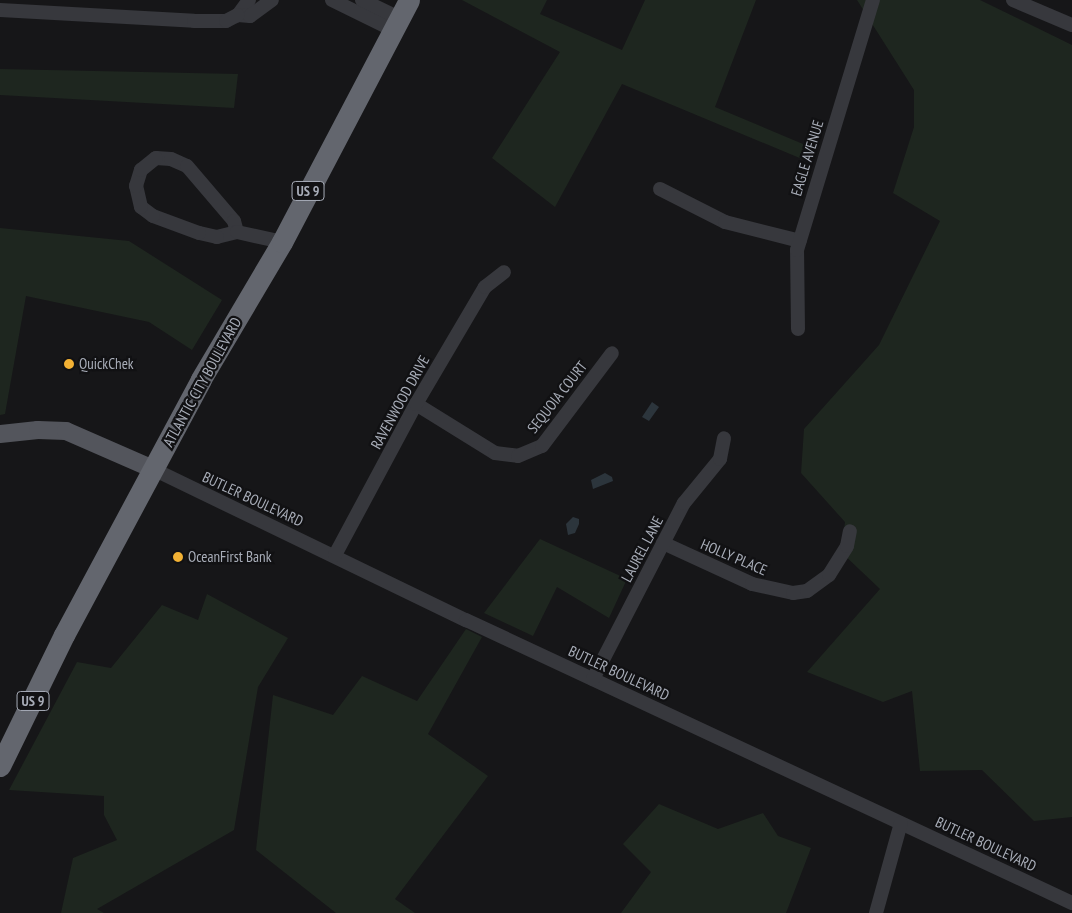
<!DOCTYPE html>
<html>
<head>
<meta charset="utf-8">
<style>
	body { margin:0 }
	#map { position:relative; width:1072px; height:913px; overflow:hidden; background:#161618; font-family:"PT Sans Narrow",sans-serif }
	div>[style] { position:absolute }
	.green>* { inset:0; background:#1e261f }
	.water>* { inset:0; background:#2c353c }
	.minor>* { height:14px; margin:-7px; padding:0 7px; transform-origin:7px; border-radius:7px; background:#37383d }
	.major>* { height:18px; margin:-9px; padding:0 9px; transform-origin:9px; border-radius:9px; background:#53555c }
	.highway>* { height:21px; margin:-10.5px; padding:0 10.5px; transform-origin:10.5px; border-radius:10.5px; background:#63666e }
	.dots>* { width:14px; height:14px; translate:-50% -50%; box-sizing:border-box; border:2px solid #111113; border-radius:50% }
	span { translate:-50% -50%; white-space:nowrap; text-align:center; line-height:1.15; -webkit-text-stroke:4.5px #111113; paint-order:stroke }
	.shield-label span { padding:1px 4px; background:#111113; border:1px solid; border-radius:4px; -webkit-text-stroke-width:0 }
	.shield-label { font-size:14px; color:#a8adb8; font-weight:700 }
	.street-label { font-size:15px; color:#a8adb8 }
	.poi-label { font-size:15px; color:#a8adb8 }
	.left { translate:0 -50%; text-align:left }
</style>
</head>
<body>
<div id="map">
	<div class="green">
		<i style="clip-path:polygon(462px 0,547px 0,540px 14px,622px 50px,645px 0,756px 0,715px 107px,803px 144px,802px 159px,622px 84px,555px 207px,492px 158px,560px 52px)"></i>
		<i style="clip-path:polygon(857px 0,980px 0,1072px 45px,1072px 817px,1034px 821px,982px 770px,920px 771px,912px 691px,883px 702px,807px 672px,880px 589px,841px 552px,845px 522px,801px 473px,804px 429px,879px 345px,940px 221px,893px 193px,914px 127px,914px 90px)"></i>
		<i style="clip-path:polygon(0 69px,238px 74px,234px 108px,0 95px)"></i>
		<i style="clip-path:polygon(0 228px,129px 241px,222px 300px,192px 350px,149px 322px,26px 296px,5px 414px,0 415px)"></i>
		<i style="clip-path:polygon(540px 539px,627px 579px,609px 618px,557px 587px,533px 636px,484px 613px)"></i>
		<i style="clip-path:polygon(207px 594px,288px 638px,258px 687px,234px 830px,97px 909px,104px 913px,61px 913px,73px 858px,117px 840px,104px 815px,104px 796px,9px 790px,77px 662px,111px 668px,162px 605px,198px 620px)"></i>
		<i style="clip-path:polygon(466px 629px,482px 637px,428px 734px,488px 776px,395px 899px,415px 913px,336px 913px,256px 850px,273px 695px,333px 715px,362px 676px,417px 701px)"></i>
		<i style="clip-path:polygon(659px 804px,718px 829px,763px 813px,778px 836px,811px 848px,786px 913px,621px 913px,651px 872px,623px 844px)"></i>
	</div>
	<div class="water">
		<i style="clip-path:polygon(652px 402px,659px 407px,649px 421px,642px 417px)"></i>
		<i style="clip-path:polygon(605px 473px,612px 477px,613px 481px,593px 489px,591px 480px)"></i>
		<i style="clip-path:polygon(573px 517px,579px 519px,579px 524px,575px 533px,568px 535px,566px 524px)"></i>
	</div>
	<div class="minor">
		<i style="left:249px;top:0;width:19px;rotate:126deg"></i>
		<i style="left:238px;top:15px;width:12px;rotate:5deg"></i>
		<i style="left:250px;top:16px;width:27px;rotate:-36deg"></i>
		<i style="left:332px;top:0;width:68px;rotate:26.2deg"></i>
		<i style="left:362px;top:0;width:41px;rotate:25.9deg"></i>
		<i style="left:1013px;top:0;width:64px;rotate:23deg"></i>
		<i style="left:0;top:10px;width:194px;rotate:3.2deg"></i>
		<i style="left:194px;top:21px;width:32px"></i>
		<i style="left:226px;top:21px;width:13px;rotate:-27deg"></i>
		<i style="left:156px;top:158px;width:15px;rotate:4deg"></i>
		<i style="left:171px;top:159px;width:17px;rotate:24deg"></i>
		<i style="left:187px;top:166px;width:72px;rotate:49.5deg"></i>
		<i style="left:234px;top:221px;width:11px;rotate:75deg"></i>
		<i style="left:237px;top:232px;width:21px;rotate:166deg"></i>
		<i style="left:217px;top:237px;width:18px;rotate:-167deg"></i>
		<i style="left:199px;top:233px;width:49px;rotate:-159.7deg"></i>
		<i style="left:153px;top:216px;width:15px;rotate:-143deg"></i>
		<i style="left:141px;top:207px;width:22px;rotate:-103deg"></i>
		<i style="left:136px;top:186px;width:17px;rotate:-73deg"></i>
		<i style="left:141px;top:170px;width:19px;rotate:-39deg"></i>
		<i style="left:660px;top:189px;width:73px;rotate:26.9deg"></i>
		<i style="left:725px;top:222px;width:77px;rotate:14.2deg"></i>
		<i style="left:237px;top:232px;width:46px;rotate:12.5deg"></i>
		<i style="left:798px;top:329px;width:79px;rotate:-90.7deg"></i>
		<i style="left:797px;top:250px;width:261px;rotate:-73.1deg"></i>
		<i style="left:416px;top:404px;width:93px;rotate:31.8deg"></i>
		<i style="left:495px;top:453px;width:23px;rotate:7deg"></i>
		<i style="left:518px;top:456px;width:26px;rotate:-23deg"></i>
		<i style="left:542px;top:446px;width:116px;rotate:-53deg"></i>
		<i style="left:153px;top:469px;width:348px;rotate:25.8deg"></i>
		<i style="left:466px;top:620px;width:669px;rotate:25.03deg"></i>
		<i style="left:663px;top:543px;width:98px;rotate:24.7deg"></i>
		<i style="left:752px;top:584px;width:42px;rotate:12.4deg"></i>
		<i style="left:793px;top:593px;width:14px;rotate:-8deg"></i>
		<i style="left:807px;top:591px;width:27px;rotate:-36deg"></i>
		<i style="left:829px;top:575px;width:34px;rotate:-58deg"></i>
		<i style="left:847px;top:546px;width:15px;rotate:-79deg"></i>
		<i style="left:335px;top:555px;width:171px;rotate:-61.8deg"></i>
		<i style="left:416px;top:404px;width:136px;rotate:-59.5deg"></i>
		<i style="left:485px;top:287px;width:24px;rotate:-38deg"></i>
		<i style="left:593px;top:679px;width:198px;rotate:-62.7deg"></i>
		<i style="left:684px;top:503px;width:57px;rotate:-50.7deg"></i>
		<i style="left:720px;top:459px;width:21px;rotate:-79deg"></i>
		<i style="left:876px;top:913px;width:93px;rotate:-74.5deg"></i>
	</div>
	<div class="major">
		<i style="left:0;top:434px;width:38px;rotate:-6deg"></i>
		<i style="left:38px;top:430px;width:28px;rotate:2deg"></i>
		<i style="left:66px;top:431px;width:95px;rotate:23.6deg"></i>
	</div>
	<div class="highway">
		<i style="left:0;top:766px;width:146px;rotate:-64deg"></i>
		<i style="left:64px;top:635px;width:290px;rotate:-61.8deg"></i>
		<i style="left:201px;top:379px;width:159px;rotate:-59.4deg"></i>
		<i style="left:282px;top:242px;width:273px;rotate:-62.3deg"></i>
	</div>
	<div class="dots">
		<i style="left:69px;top:364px;background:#f2b134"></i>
		<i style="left:178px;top:557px;background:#f2b134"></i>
	</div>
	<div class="shield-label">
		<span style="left:308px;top:191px">US 9</span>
		<span style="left:33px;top:701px">US 9</span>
	</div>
	<div class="street-label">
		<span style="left:807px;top:158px;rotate:-73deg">EAGLE AVENUE</span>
		<span style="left:202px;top:382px;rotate:-61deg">ATLANTIC CITY BOULEVARD</span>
		<span style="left:557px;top:397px;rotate:-52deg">SEQUOIA COURT</span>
		<span style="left:400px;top:402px;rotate:-61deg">RAVENWOOD DRIVE</span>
		<span style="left:253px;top:499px;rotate:25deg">BUTLER BOULEVARD</span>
		<span style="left:642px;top:549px;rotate:-62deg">LAUREL LANE</span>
		<span style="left:734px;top:557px;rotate:23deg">HOLLY PLACE</span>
		<span style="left:619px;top:673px;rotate:25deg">BUTLER BOULEVARD</span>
		<span style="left:986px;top:844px;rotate:25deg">BUTLER BOULEVARD</span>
	</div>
	<div class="poi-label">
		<span class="left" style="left:79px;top:364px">QuickChek</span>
		<span class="left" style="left:188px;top:557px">OceanFirst Bank</span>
	</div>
</div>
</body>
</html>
